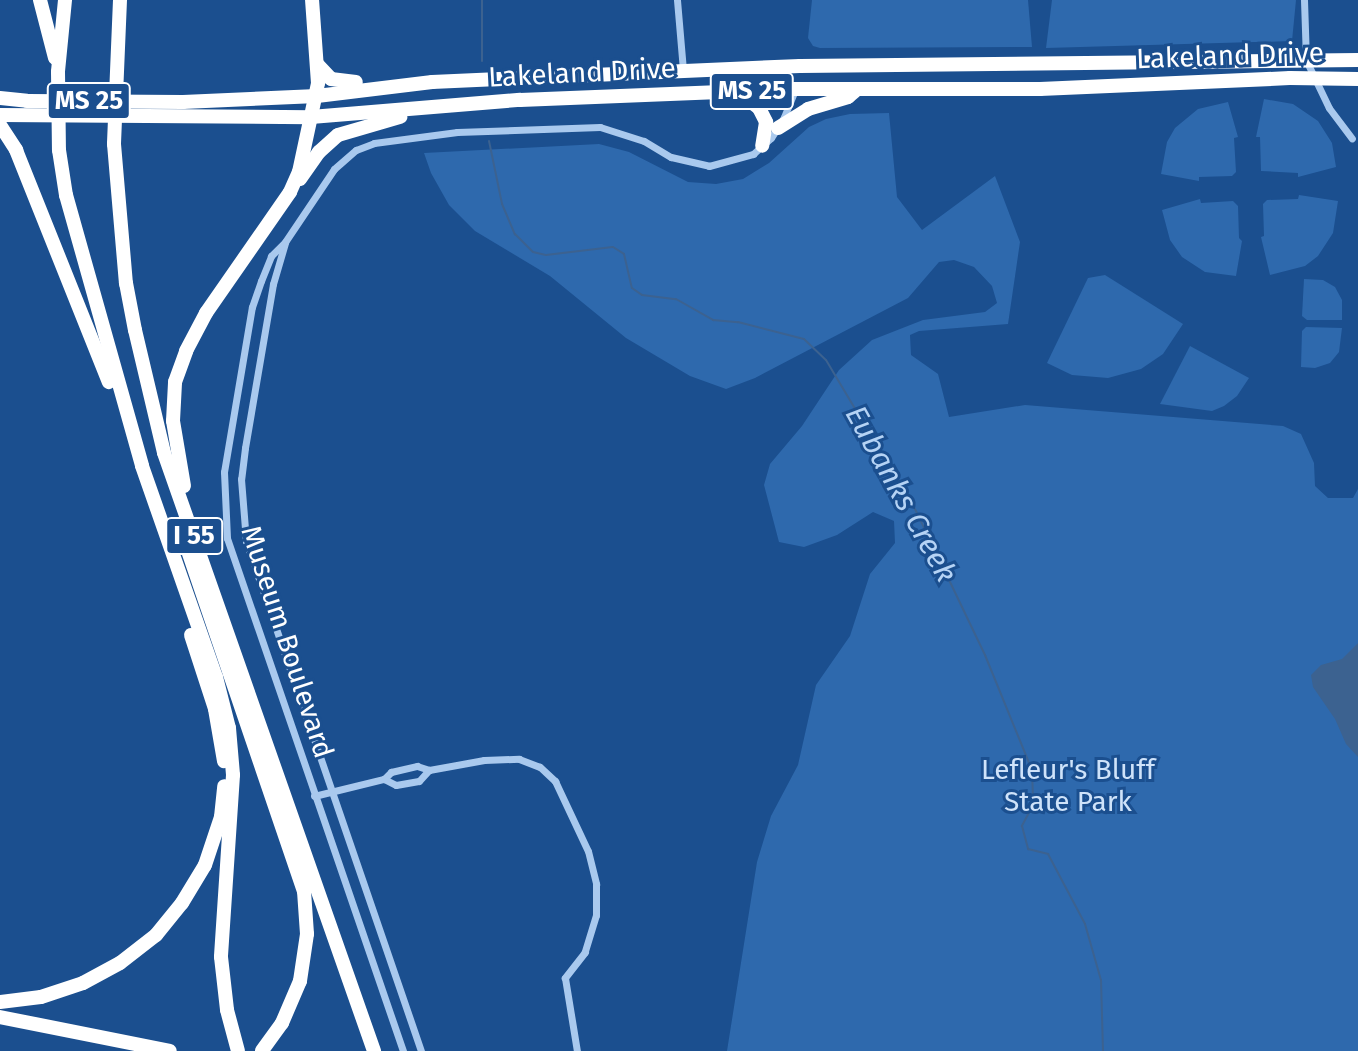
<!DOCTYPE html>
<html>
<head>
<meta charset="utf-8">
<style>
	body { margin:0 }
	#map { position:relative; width:1358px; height:1051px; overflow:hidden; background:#1b4f8f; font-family:"Fira Sans",sans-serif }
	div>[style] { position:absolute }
	.green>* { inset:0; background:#2e69ad }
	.water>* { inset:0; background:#3c6290 }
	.stream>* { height:2px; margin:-1px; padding:0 1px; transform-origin:1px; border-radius:1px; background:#3c6290 }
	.street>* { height:7px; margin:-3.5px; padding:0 3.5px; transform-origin:3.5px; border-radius:3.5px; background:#a9c9ee }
	.highway>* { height:14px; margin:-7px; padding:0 7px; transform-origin:7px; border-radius:7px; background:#fff }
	span { translate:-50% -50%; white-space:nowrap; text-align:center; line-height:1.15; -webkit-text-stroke:6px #1b4f8f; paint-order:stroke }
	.shield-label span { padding:2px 6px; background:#1b4f8f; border:2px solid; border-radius:6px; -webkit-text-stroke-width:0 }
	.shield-label { font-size:26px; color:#fff; font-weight:700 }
	.street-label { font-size:28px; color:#fff }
	.park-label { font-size:28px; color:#cfe3fa }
	.water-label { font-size:30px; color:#b5d3f5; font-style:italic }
</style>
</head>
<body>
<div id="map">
	<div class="green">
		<i style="clip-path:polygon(812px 0,1028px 0,1032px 47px,820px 48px,813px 46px,808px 38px)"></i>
		<i style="clip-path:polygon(1052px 0,1296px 0,1292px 41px,1046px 48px)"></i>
		<i style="clip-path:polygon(1264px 99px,1293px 104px,1318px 121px,1332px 143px,1336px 167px,1298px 177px,1298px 173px,1261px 171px,1260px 137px,1256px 137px)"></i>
		<i style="clip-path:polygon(1228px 102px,1238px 137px,1234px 138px,1236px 172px,1232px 176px,1199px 177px,1199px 181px,1161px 174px,1167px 142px,1175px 128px,1198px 109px)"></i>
		<i style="clip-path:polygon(889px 113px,897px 197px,922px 230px,995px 176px,1020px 242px,1008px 324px,919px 331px,910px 335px,911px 355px,938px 374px,949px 417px,1025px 405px,1283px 426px,1301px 434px,1314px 463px,1315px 486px,1328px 498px,1353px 498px,1358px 489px,1358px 1051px,727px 1051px,757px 862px,771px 816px,798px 765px,816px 685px,850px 636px,870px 574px,895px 543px,894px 521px,873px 512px,837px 535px,804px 547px,779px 542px,764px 485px,770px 464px,802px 426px,839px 370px,872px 340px,923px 320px,985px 312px,997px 303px,992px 286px,974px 267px,954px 260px,939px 262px,908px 298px,755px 378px,726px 389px,690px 376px,626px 338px,550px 276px,475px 231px,449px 205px,431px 173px,424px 153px,599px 144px,629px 152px,688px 182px,716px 184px,743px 179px,769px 163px,809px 127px,826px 119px,850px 114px)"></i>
		<i style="clip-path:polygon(1299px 195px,1338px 201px,1333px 233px,1318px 256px,1305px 266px,1270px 275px,1261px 237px,1264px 236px,1263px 204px,1267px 200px,1298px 199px)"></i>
		<i style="clip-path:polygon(1200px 199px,1201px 203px,1233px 201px,1238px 206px,1239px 238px,1242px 241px,1236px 276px,1205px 272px,1182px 257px,1170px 240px,1162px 210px)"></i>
		<i style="clip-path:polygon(1105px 275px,1183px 324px,1163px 354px,1141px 369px,1108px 378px,1072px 375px,1047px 363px,1088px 278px)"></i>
		<i style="clip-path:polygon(1304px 279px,1323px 280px,1335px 287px,1342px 300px,1342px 320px,1307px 320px,1302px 316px)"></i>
		<i style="clip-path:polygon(1306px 327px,1342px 328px,1339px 352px,1330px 363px,1315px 368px,1301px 367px,1302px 331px)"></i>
		<i style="clip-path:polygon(1190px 346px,1249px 378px,1237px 396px,1224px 406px,1212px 411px,1160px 404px)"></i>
	</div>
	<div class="water">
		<i style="clip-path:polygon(1358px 643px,1358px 757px,1346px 744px,1335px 719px,1313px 687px,1311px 675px,1321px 665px,1342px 659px)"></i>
	</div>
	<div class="stream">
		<i style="left:482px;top:61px;width:61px;rotate:-90deg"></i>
		<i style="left:489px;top:141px;width:64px;rotate:78.3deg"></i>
		<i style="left:502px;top:204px;width:33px;rotate:67deg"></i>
		<i style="left:515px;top:234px;width:25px;rotate:45deg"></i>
		<i style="left:533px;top:252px;width:13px;rotate:13deg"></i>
		<i style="left:546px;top:255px;width:67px;rotate:-6.8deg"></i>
		<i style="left:613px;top:247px;width:13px;rotate:32deg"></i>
		<i style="left:624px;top:254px;width:35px;rotate:77deg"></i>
		<i style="left:632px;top:288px;width:12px;rotate:35deg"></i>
		<i style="left:642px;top:295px;width:34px;rotate:7deg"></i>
		<i style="left:676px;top:299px;width:43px;rotate:29.6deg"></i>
		<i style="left:713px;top:320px;width:25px;rotate:5deg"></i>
		<i style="left:738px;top:322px;width:68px;rotate:14.4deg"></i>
		<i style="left:804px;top:339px;width:30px;rotate:44deg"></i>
		<i style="left:826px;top:360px;width:176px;rotate:59.2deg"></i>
		<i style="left:916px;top:511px;width:160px;rotate:64.4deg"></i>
		<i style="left:985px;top:655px;width:124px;rotate:67.8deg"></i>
		<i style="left:1032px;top:770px;width:35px;rotate:88deg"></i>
		<i style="left:1033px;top:805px;width:24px;rotate:118deg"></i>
		<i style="left:1022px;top:826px;width:24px;rotate:75deg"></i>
		<i style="left:1028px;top:849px;width:21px;rotate:14deg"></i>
		<i style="left:1048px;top:854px;width:79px;rotate:62.1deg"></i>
		<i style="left:1085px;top:924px;width:58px;rotate:74.1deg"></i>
		<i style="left:1101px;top:980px;width:71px;rotate:88.4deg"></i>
	</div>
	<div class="street">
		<i style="left:677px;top:0;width:70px;rotate:85.1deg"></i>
		<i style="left:1304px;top:0;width:60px;rotate:88.1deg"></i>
		<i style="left:1306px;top:60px;width:53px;rotate:64.4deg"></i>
		<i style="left:1329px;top:108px;width:38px;rotate:53deg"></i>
		<i style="left:285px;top:243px;width:43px;rotate:106.3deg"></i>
		<i style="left:273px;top:284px;width:166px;rotate:99.7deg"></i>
		<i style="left:245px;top:448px;width:31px;rotate:97deg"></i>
		<i style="left:241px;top:479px;width:62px;rotate:85.4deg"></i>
		<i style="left:246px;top:541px;width:539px;rotate:71.06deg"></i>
		<i style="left:384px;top:779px;width:13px;rotate:27deg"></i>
		<i style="left:396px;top:785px;width:23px;rotate:-10deg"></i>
		<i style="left:419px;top:781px;width:15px;rotate:-48deg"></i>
		<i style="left:314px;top:796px;width:72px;rotate:-13.7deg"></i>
		<i style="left:384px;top:779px;width:10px;rotate:-45deg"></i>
		<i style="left:391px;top:772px;width:27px;rotate:-13deg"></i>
		<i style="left:417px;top:766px;width:13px;rotate:18deg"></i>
		<i style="left:429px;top:770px;width:56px;rotate:-10.3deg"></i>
		<i style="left:484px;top:760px;width:35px;rotate:-2deg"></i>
		<i style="left:519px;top:759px;width:22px;rotate:21deg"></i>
		<i style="left:540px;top:767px;width:21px;rotate:43deg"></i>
		<i style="left:555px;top:781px;width:77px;rotate:64.8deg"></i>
		<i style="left:588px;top:851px;width:34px;rotate:76deg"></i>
		<i style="left:596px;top:884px;width:31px;rotate:90deg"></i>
		<i style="left:596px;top:915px;width:39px;rotate:107deg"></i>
		<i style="left:585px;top:952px;width:33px;rotate:128deg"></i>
		<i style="left:565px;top:978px;width:74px;rotate:80.7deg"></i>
		<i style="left:403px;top:1051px;width:542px;rotate:-108.94deg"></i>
		<i style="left:227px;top:538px;width:66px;rotate:-92.6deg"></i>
		<i style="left:224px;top:472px;width:167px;rotate:-80.4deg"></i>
		<i style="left:252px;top:307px;width:28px;rotate:-71deg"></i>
		<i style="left:261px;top:281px;width:27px;rotate:-68deg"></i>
		<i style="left:271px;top:256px;width:20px;rotate:-45deg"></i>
		<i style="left:285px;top:242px;width:88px;rotate:-56.1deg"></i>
		<i style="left:334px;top:169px;width:29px;rotate:-41deg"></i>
		<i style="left:356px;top:150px;width:19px;rotate:-21deg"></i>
		<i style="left:374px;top:143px;width:84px;rotate:-7.5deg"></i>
		<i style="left:457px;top:132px;width:143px;rotate:-2deg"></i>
		<i style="left:600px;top:127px;width:46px;rotate:17.7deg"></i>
		<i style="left:644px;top:141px;width:31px;rotate:31deg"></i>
		<i style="left:671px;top:157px;width:39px;rotate:13deg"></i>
		<i style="left:709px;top:166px;width:46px;rotate:-15.3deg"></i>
		<i style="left:753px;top:154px;width:24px;rotate:-42deg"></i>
		<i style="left:771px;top:138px;width:25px;rotate:-58deg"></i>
		<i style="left:784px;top:117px;width:29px;rotate:-68deg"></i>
	</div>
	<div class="highway">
		<i style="left:40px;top:0;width:60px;rotate:75.5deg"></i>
		<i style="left:65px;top:0;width:72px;rotate:95.6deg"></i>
		<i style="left:58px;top:72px;width:78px;rotate:89.3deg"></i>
		<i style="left:59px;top:150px;width:46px;rotate:81.2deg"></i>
		<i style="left:66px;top:195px;width:281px;rotate:74.3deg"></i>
		<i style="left:142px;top:466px;width:224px;rotate:70.7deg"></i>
		<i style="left:216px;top:677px;width:53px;rotate:75.7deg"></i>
		<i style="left:229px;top:728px;width:47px;rotate:85.1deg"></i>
		<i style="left:233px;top:775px;width:182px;rotate:93.8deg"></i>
		<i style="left:221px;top:957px;width:53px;rotate:83.5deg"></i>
		<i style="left:227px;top:1010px;width:42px;rotate:75deg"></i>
		<i style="left:120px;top:0;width:144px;rotate:92.4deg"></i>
		<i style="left:114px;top:144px;width:140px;rotate:85.1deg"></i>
		<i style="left:126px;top:283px;width:48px;rotate:79.2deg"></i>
		<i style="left:135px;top:330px;width:126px;rotate:76.7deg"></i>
		<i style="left:164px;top:453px;width:634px;rotate:70.65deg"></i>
		<i style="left:318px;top:65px;width:19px;rotate:47deg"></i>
		<i style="left:331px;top:79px;width:25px;rotate:7deg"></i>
		<i style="left:0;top:98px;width:27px;rotate:6deg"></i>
		<i style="left:27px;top:101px;width:156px;rotate:0.4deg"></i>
		<i style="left:183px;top:102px;width:134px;rotate:-2.6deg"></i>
		<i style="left:317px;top:96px;width:116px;rotate:-6.9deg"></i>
		<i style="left:432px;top:82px;width:368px;rotate:-2.5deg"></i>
		<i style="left:800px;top:66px;width:558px;rotate:-0.62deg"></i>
		<i style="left:726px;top:101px;width:25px;rotate:2deg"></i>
		<i style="left:751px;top:102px;width:10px;rotate:37deg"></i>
		<i style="left:759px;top:108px;width:16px;rotate:63deg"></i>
		<i style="left:766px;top:122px;width:24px;rotate:99deg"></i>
		<i style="left:0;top:115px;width:311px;rotate:0.4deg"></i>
		<i style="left:311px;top:117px;width:210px;rotate:-4.7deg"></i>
		<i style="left:520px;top:100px;width:275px;rotate:-2.3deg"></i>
		<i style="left:795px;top:89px;width:245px"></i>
		<i style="left:1040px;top:89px;width:250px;rotate:-2.5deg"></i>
		<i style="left:1290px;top:78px;width:68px;rotate:0.8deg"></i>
		<i style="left:0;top:125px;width:30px;rotate:57deg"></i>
		<i style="left:16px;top:150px;width:250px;rotate:68.2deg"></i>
		<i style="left:778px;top:128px;width:36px;rotate:-32deg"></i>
		<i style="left:808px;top:109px;width:42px;rotate:-16.7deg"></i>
		<i style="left:848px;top:97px;width:9px;rotate:-41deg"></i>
		<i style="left:300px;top:179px;width:33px;rotate:-55deg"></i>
		<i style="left:319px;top:152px;width:25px;rotate:-42deg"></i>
		<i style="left:338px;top:135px;width:65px;rotate:-16.2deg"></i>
		<i style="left:184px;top:486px;width:66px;rotate:-99.6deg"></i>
		<i style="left:173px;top:421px;width:39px;rotate:-87deg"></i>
		<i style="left:175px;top:382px;width:33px;rotate:-70deg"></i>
		<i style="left:186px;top:351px;width:43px;rotate:-62.2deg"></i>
		<i style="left:206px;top:313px;width:147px;rotate:-55.2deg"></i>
		<i style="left:290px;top:192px;width:22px;rotate:-66deg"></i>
		<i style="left:299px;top:172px;width:91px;rotate:-77.9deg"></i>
		<i style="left:318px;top:83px;width:83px;rotate:-94.1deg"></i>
		<i style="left:185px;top:542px;width:369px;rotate:71.2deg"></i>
		<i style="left:304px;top:891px;width:43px;rotate:86deg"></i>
		<i style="left:307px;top:934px;width:48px;rotate:98.5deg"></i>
		<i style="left:300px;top:981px;width:46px;rotate:113.2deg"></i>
		<i style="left:282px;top:1023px;width:34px;rotate:126deg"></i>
		<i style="left:191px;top:635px;width:78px;rotate:72deg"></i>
		<i style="left:215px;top:709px;width:53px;rotate:80.2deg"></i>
		<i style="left:0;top:1002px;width:41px;rotate:-7deg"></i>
		<i style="left:41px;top:997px;width:44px;rotate:-18.4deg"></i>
		<i style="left:83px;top:983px;width:42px;rotate:-28.4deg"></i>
		<i style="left:120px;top:963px;width:46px;rotate:-37.9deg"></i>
		<i style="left:156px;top:935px;width:41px;rotate:-50.9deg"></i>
		<i style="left:182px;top:903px;width:44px;rotate:-58.8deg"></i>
		<i style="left:205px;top:865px;width:51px;rotate:-71.6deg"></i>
		<i style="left:221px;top:817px;width:31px;rotate:-84deg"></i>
		<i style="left:0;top:1017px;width:173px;rotate:11.3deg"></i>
	</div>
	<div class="shield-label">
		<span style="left:752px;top:91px">MS 25</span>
		<span style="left:89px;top:101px">MS 25</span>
		<span style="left:194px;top:536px">I 55</span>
	</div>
	<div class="street-label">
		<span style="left:1230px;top:56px;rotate:-2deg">Lakeland Drive</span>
		<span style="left:582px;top:73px;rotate:-3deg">Lakeland Drive</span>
		<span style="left:287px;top:642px;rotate:72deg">Museum Boulevard</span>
	</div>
	<div class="park-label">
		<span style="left:1068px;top:786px">Lefleur's Bluff<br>State Park</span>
	</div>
	<div class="water-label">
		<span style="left:901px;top:494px;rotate:61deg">Eubanks Creek</span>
	</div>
</div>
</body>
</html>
